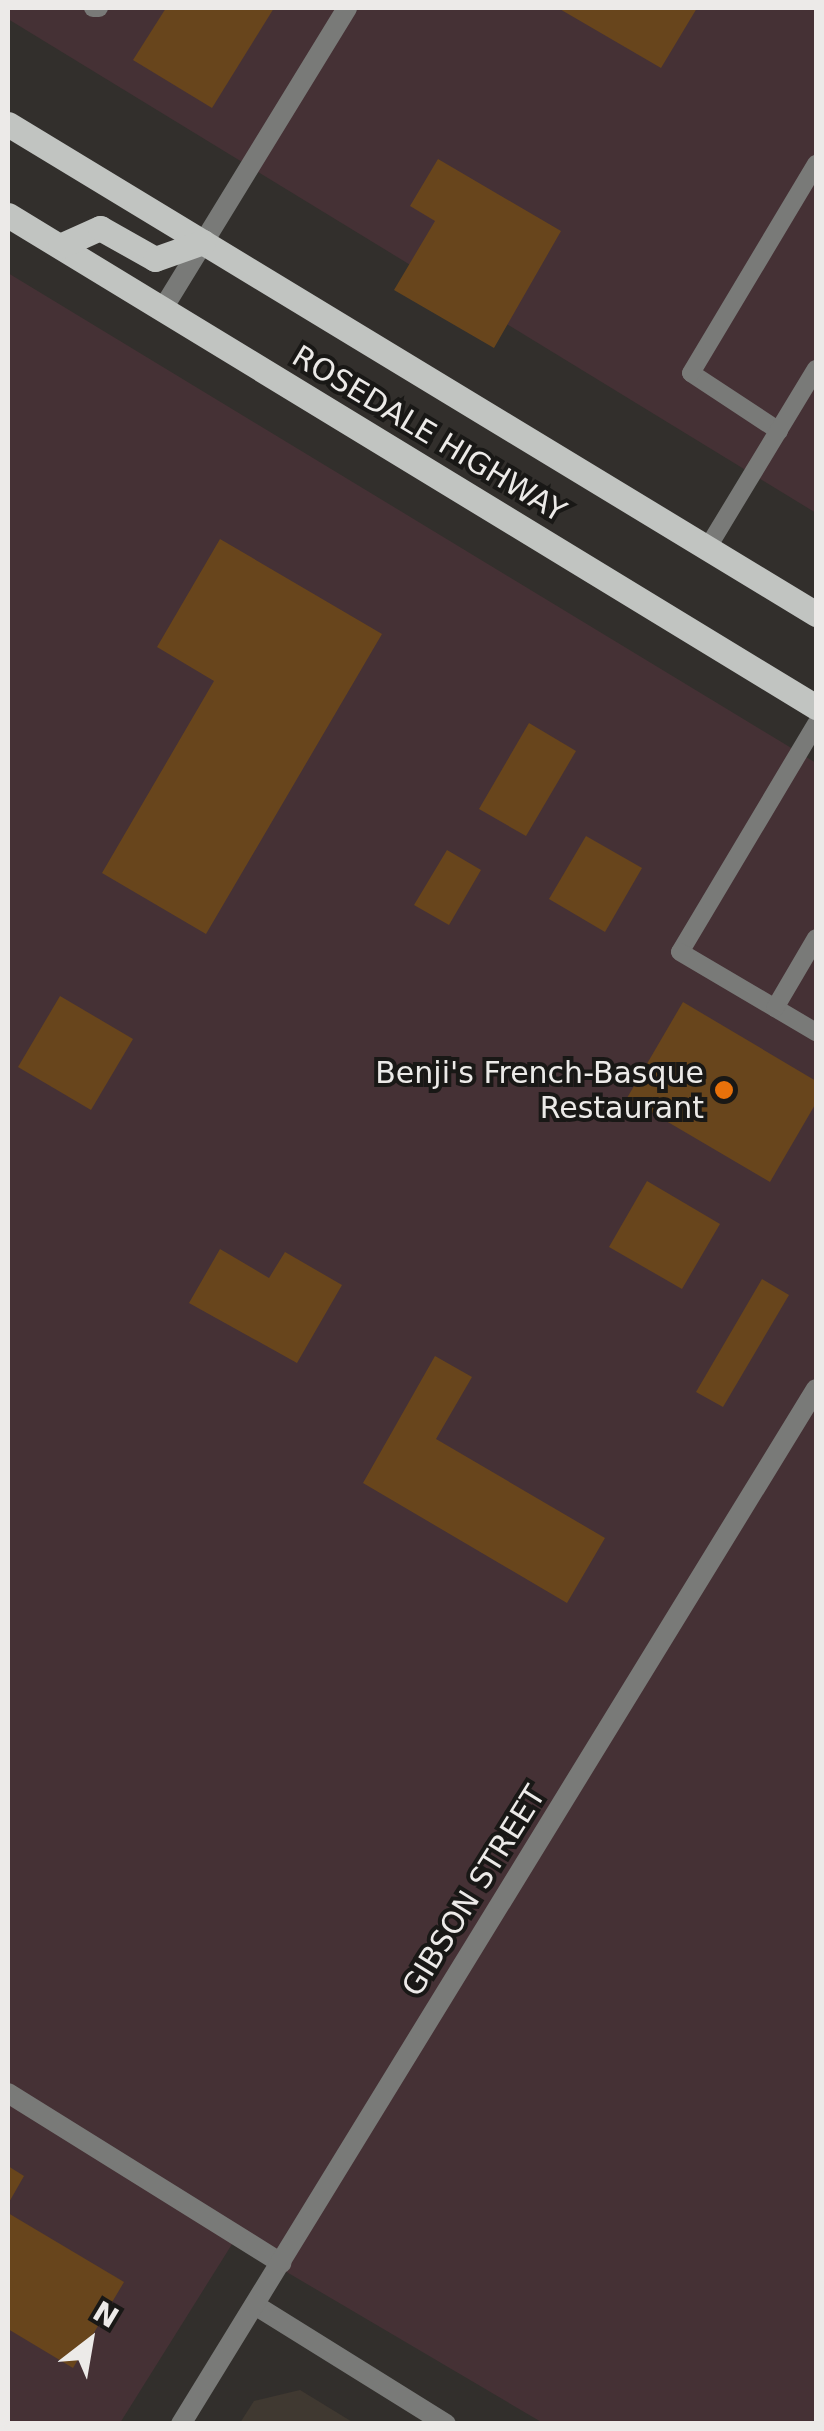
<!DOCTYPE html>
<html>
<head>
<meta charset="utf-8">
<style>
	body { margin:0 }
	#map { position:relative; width:824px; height:2431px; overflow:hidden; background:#322f2c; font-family:"DejaVu Sans",sans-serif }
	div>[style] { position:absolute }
	.built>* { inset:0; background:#403931 }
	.industrial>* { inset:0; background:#453135 }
	.building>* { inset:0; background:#68451c }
	.lane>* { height:18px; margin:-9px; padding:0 9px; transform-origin:9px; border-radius:9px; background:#797a78 }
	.street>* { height:20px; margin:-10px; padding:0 10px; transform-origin:10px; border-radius:10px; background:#797a78 }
	.primary>* { height:25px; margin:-12.5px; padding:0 12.5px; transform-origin:12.5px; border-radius:12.5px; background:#c1c4c1 }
	.dots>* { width:28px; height:28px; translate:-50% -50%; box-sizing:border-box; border:5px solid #191816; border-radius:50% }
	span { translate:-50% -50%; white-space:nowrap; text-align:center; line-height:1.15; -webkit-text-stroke:8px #191816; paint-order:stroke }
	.street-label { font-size:30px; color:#eceae8 }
	.poi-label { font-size:30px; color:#eceae8 }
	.right { translate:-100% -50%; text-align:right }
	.frame { position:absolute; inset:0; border:10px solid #eceae8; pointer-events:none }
	.north { position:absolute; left:40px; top:2291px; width:100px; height:100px; -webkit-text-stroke:8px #191816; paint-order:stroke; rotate:31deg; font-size:28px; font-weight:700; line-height:40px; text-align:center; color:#eceae8 }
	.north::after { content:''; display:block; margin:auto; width:35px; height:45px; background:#eceae8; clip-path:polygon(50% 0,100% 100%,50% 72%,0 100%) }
</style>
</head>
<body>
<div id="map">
	<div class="built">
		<i style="clip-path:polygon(300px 2390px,354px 2423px,240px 2423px,254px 2401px)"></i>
	</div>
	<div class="industrial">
		<i style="clip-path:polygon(8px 8px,816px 8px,816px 513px,8px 19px)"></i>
		<i style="clip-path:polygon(8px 273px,816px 763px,816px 2423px,543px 2423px,234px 2241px,120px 2423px,8px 2423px)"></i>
	</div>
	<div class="building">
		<i style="clip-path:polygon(166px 8px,274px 8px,212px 108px,133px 60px)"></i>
		<i style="clip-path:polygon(558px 8px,697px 8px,661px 68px)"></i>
		<i style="clip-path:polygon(438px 159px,561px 231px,494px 348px,394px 290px,435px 221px,410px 206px)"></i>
		<i style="clip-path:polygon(220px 539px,382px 634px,206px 934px,102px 873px,214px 681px,157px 647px)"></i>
		<i style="clip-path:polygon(529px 723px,576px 751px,526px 836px,479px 809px)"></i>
		<i style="clip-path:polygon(586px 836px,642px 868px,605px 932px,549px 899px)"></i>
		<i style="clip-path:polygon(447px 850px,481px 870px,449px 925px,414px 905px)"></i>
		<i style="clip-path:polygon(60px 996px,133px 1039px,91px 1110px,18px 1067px)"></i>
		<i style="clip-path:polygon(683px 1002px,816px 1081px,816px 1103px,770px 1182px,627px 1098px)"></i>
		<i style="clip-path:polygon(647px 1181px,720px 1224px,682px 1289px,609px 1247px)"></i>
		<i style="clip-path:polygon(220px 1249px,269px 1278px,285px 1252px,342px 1285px,297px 1363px,189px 1303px)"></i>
		<i style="clip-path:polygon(762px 1279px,789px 1295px,723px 1407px,696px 1392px)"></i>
		<i style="clip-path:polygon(435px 1356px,472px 1377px,436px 1439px,605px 1538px,567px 1603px,363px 1483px)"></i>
		<i style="clip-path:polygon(8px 2166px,24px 2176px,8px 2204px)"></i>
		<i style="clip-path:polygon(8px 2213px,124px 2282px,73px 2368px,8px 2329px)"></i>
	</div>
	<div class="lane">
		<i style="left:93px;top:8px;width:6px"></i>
		<i style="left:779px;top:431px;width:105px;rotate:-146.6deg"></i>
		<i style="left:691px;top:373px;width:244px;rotate:-59.1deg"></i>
		<i style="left:708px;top:547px;width:208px;rotate:-58.8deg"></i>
		<i style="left:816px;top:724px;width:265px;rotate:120.8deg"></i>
		<i style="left:680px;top:952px;width:158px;rotate:30.5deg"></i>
		<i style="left:775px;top:1008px;width:81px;rotate:-59.6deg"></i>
	</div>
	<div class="street">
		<i style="left:162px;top:310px;width:354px;rotate:-58.5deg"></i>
		<i style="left:8px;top:2093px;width:322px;rotate:31.9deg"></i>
		<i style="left:255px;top:2305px;width:225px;rotate:31.9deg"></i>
		<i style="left:181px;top:2424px;width:1214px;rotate:-58.47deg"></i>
	</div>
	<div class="primary">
		<i style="left:8px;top:124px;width:945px;rotate:31.23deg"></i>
		<i style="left:8px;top:215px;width:946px;rotate:31.34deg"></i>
		<i style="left:60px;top:246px;width:44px;rotate:-24.2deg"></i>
		<i style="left:100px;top:228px;width:63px;rotate:29.4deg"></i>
		<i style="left:155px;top:259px;width:51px;rotate:-19.5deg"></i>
	</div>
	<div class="dots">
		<i style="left:724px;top:1090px;background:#e8710a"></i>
	</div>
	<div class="street-label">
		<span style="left:429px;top:434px;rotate:31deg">ROSEDALE HIGHWAY</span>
		<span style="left:474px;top:1891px;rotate:-58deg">GIBSON STREET</span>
	</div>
	<div class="poi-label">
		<span class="right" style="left:704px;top:1090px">Benji's French-Basque<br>Restaurant</span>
	</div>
	<div class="frame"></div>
	<div class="north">N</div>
</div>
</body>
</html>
